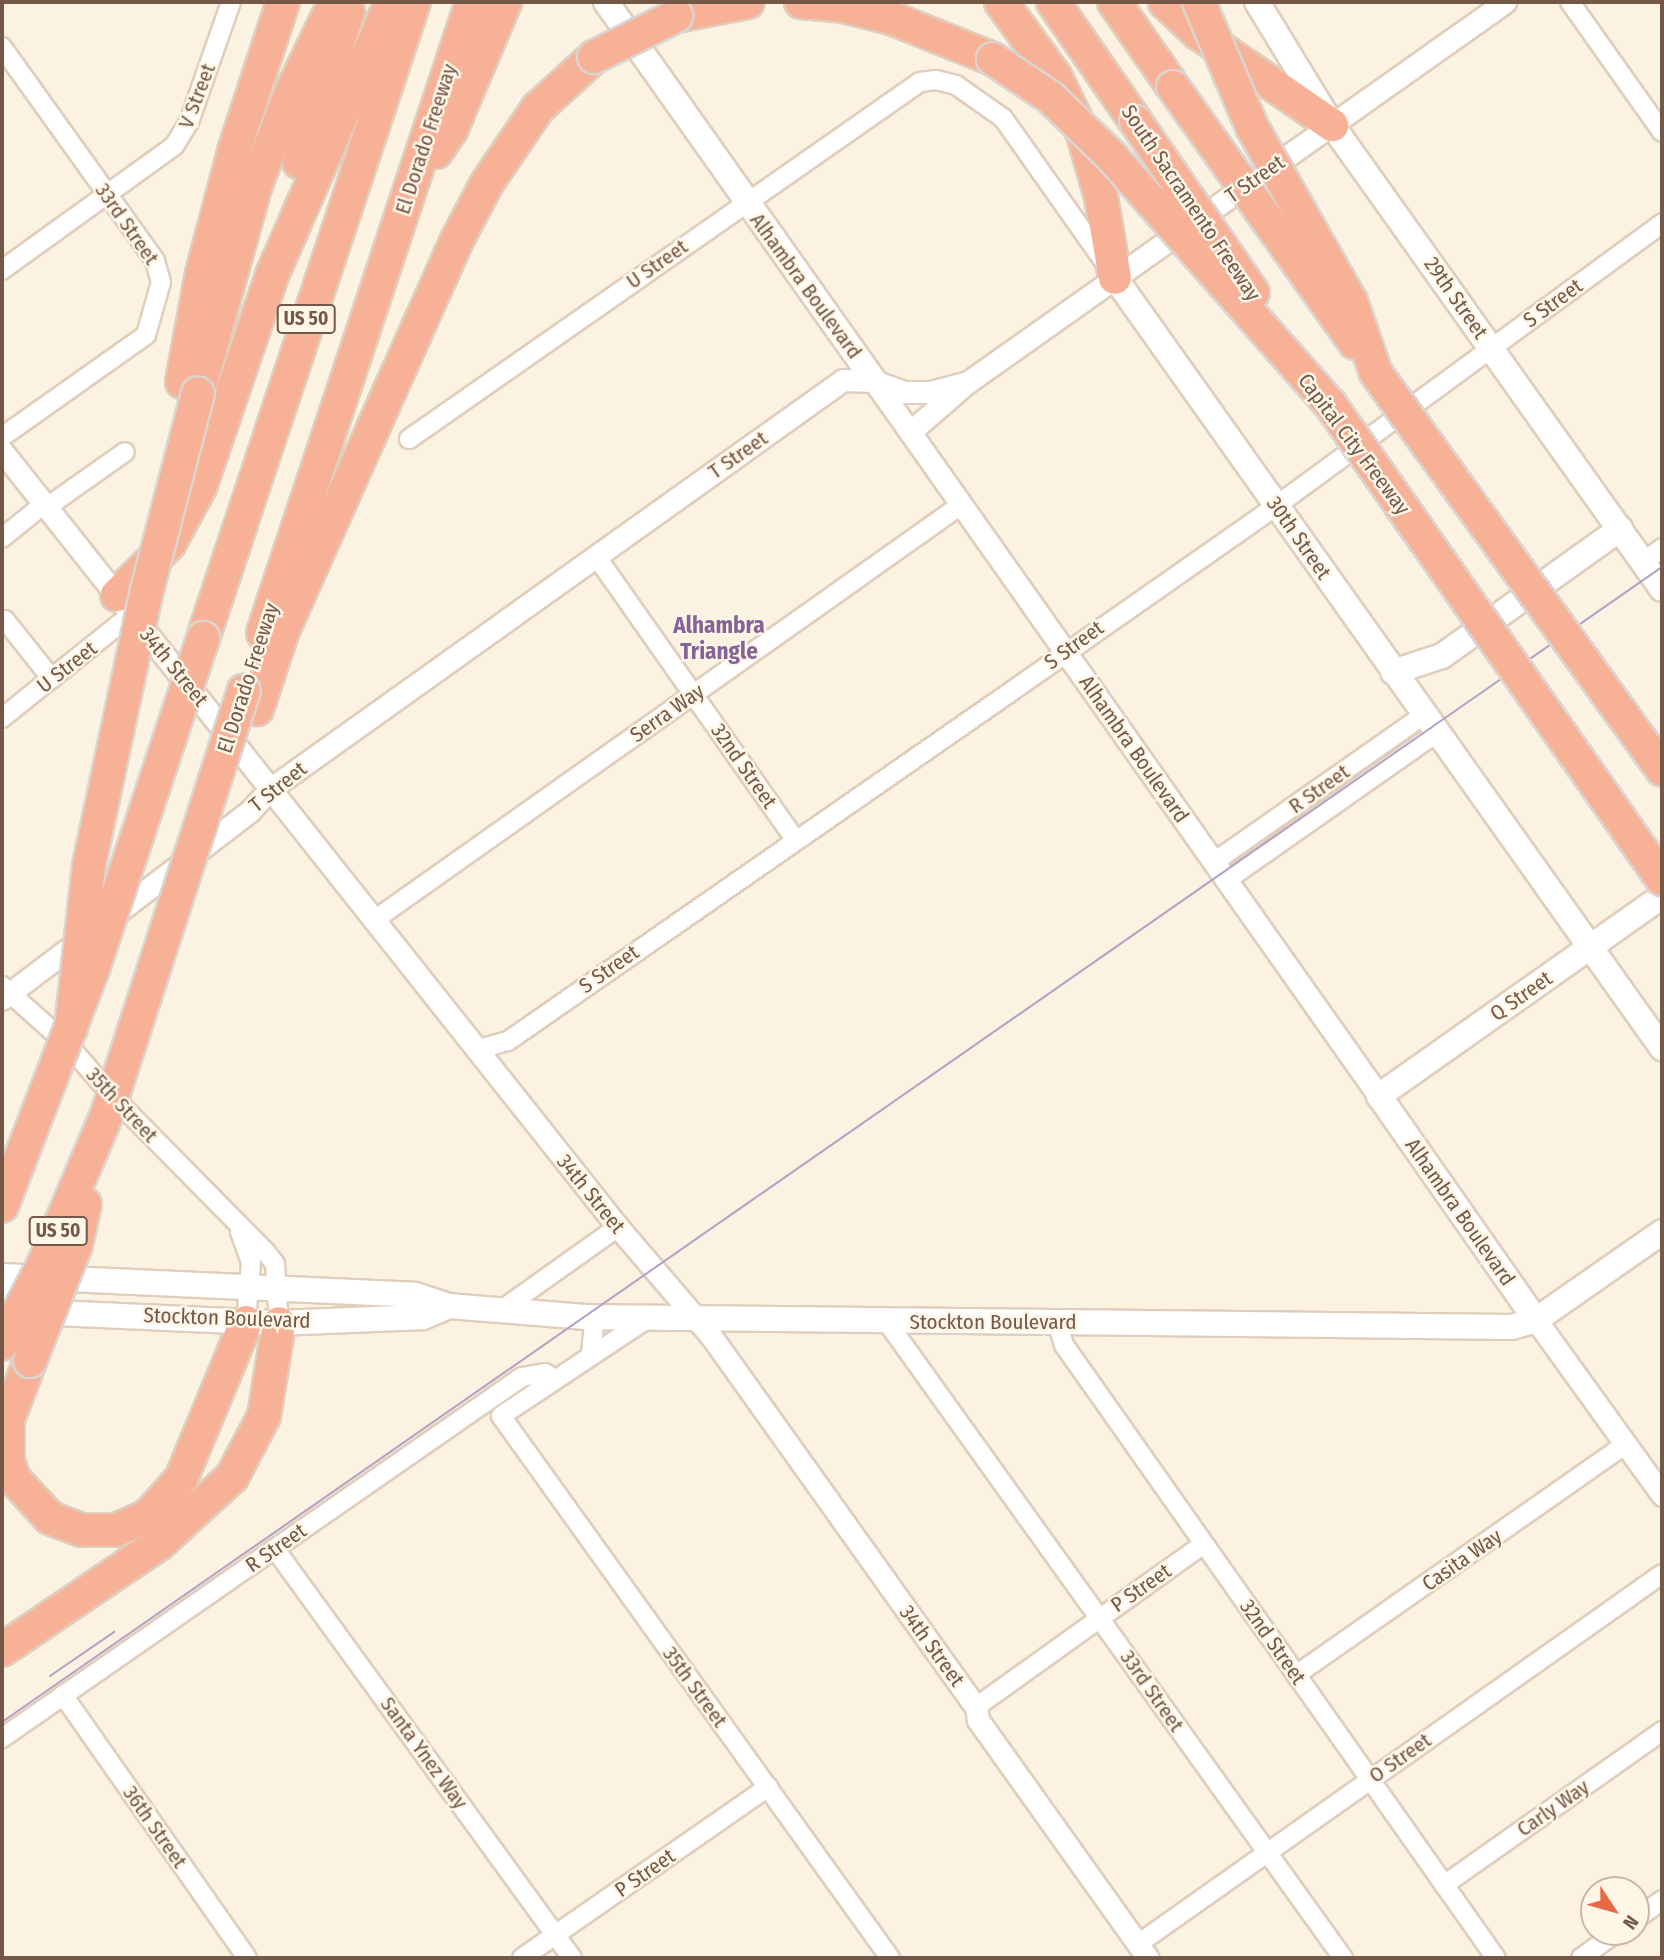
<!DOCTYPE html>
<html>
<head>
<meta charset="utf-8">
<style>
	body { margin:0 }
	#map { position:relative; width:1664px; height:1960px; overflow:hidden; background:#fcf2e1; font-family:"Fira Sans Condensed",sans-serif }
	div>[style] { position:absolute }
	.roads { filter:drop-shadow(2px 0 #e0cebd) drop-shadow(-2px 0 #e0cebd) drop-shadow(0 2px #e0cebd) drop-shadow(0 -2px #e0cebd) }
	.minor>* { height:18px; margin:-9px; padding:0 9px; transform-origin:9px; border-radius:9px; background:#fff }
	.tertiary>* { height:21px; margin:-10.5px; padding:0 10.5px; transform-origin:10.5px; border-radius:10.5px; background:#fff }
	.secondary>* { height:24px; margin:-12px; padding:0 12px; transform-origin:12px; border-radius:12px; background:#fff }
	.motorway>* { height:32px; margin:-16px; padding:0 16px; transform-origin:16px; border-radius:16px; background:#f7b197 }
	.tram>* { height:2px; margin:-1px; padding:0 1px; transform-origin:1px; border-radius:1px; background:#b4a0c5 }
	.bridges { filter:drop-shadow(2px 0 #dbd4cf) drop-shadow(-2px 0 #dbd4cf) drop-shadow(0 2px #dbd4cf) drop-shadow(0 -2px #dbd4cf) }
	.motorway-bridge>* { height:32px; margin:-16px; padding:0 16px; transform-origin:16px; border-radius:16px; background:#f7b197 }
	span { translate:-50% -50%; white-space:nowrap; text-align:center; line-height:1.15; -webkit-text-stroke:5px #fff6e7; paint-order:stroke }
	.shield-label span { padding:2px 5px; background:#fff6e7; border:2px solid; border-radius:5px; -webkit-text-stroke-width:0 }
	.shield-label { font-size:19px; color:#735848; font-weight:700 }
	.street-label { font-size:21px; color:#735848 }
	.neighbourhood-label { font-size:23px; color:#866397; font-weight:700 }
	.frame { position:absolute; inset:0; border:4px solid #735848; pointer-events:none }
	.north { position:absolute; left:1580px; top:1876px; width:70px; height:70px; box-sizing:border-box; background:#fff6e7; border:2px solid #c7b7a7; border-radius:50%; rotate:126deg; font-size:19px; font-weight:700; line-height:28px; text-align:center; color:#735848 }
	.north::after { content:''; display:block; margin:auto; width:24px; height:32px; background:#e76a45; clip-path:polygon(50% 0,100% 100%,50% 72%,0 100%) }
</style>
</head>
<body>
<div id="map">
	<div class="roads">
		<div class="minor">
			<i style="left:1570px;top:2px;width:159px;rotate:54.7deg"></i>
			<i style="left:2px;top:47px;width:263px;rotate:54.4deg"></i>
			<i style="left:155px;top:261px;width:22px;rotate:74deg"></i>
			<i style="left:161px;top:282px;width:55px;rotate:105.8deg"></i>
			<i style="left:146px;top:335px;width:176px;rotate:144.7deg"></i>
			<i style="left:2px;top:270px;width:212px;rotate:-35.8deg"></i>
			<i style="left:174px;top:146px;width:28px;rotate:-58deg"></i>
			<i style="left:189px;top:122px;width:127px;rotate:-70.7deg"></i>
			<i style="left:409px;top:439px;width:623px;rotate:-34.94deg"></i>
			<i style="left:920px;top:82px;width:16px;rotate:-7deg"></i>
			<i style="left:936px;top:80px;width:21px;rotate:14deg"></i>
			<i style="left:956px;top:85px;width:57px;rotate:35.1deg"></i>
			<i style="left:1003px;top:118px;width:182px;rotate:54.8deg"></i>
			<i style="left:47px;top:507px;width:95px;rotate:-35.2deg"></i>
			<i style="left:2px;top:538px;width:54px;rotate:-39deg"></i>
			<i style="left:596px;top:556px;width:346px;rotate:54.9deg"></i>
			<i style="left:1643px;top:562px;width:24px;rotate:-36deg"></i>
			<i style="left:5px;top:620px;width:75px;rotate:51.5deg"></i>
			<i style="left:2px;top:718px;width:166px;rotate:-38.7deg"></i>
			<i style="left:1214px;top:862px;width:256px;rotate:-35deg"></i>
			<i style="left:1227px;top:880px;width:256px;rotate:-35.1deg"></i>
			<i style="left:373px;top:921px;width:720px;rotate:-35.28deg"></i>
			<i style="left:2px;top:986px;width:90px;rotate:41.8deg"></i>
			<i style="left:69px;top:1046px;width:72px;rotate:49deg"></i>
			<i style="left:116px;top:1100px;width:212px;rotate:45.4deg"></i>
			<i style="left:265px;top:1251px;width:16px;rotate:52deg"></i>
			<i style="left:275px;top:1264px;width:59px;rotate:86.1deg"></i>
			<i style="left:476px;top:1050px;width:33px;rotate:-16deg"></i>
			<i style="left:508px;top:1041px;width:614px;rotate:-34.78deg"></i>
			<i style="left:1012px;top:691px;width:322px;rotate:-35deg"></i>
			<i style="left:1276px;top:506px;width:479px;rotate:-36.2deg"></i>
			<i style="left:240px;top:1232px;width:32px;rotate:70deg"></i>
			<i style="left:251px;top:1262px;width:60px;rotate:94.8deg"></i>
			<i style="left:504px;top:1308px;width:140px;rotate:-35.4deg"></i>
			<i style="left:647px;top:1319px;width:175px;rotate:146.4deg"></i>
			<i style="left:501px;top:1416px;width:667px;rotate:54.33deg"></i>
			<i style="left:887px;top:1322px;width:783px;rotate:54.36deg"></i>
			<i style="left:1057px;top:1322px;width:24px;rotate:73deg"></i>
			<i style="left:1064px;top:1345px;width:750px;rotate:54.83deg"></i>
			<i style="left:591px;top:1353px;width:36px;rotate:-84deg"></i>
			<i style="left:275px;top:1549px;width:505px;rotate:54.01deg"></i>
			<i style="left:1296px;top:1675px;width:403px;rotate:-35deg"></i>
			<i style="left:63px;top:1695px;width:321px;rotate:55deg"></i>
			<i style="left:976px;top:1707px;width:280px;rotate:-35.6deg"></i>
			<i style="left:2px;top:1738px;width:633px;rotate:-34.77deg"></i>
			<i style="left:522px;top:1377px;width:23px;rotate:-10deg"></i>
			<i style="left:545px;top:1373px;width:11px;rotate:34deg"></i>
			<i style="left:1444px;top:1885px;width:267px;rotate:-35.2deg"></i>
			<i style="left:1636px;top:1919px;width:32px;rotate:-36deg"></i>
			<i style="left:1138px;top:1944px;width:641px;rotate:-35.23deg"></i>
			<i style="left:522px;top:1958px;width:300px;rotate:-34.8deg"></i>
			<i style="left:1581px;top:1958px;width:44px;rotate:-35.8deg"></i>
		</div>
		<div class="tertiary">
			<i style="left:874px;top:381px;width:875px;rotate:54.77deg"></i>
			<i style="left:910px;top:432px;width:72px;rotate:-41deg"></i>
			<i style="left:2px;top:451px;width:991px;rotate:51.56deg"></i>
			<i style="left:618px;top:1227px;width:143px;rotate:49.5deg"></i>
			<i style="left:711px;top:1336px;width:456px;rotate:54.5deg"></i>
			<i style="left:976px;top:1707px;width:13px;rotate:81deg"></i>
			<i style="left:978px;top:1720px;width:292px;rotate:54.5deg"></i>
			<i style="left:110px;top:918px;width:176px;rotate:-37.4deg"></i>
			<i style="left:250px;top:811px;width:30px;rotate:-48deg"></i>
			<i style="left:270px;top:789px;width:704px;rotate:-35.52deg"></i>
			<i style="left:843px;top:380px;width:31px;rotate:2deg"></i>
			<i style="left:874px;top:381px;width:32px;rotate:20deg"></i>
			<i style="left:904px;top:392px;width:27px"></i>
			<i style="left:931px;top:392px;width:38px;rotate:-15deg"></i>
			<i style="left:968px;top:382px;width:658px;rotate:-35.28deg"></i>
			<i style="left:2px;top:999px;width:103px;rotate:-37.1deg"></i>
			<i style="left:1536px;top:1320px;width:216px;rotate:54.2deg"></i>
		</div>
		<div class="secondary">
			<i style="left:606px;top:2px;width:464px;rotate:54.7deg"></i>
			<i style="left:1257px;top:2px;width:144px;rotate:58.6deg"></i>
			<i style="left:1332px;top:125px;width:569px;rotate:54.58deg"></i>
			<i style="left:1115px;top:278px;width:945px;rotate:54.61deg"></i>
			<i style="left:1393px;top:672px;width:52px;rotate:-18.1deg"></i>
			<i style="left:1442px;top:656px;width:219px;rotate:-35.5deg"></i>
			<i style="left:2px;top:1276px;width:413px;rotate:2.6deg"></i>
			<i style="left:415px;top:1295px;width:36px;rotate:18deg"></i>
			<i style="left:449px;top:1306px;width:137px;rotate:4.6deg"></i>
			<i style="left:586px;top:1317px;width:926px;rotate:0.62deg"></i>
			<i style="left:1512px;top:1327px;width:25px;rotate:-16deg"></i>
			<i style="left:1536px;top:1320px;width:154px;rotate:-34.9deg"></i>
			<i style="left:2px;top:1294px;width:41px;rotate:4.2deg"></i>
			<i style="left:34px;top:1312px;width:245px;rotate:2.6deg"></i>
			<i style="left:279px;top:1323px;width:144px;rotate:-2.4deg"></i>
			<i style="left:423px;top:1317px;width:28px;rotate:-23deg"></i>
			<i style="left:1536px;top:1320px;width:274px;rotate:-125deg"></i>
			<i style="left:1379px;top:1096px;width:347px;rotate:-35.2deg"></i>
		</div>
		<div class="motorway">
			<i style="left:801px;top:2px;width:38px;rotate:5deg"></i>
			<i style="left:839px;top:5px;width:54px;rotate:14deg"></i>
			<i style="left:891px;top:18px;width:110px;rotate:21.9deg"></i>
			<i style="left:1001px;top:2px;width:92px;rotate:53.9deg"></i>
			<i style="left:1055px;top:76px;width:64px;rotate:64.2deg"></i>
			<i style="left:1083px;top:134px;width:66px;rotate:74.1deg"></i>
			<i style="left:1101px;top:197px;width:82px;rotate:80.2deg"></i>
			<i style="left:1053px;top:2px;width:146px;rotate:55.3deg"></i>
			<i style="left:1114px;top:2px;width:103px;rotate:55.2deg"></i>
			<i style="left:1165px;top:2px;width:45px;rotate:43.2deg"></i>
			<i style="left:1198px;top:33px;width:163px;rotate:34.5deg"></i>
			<i style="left:676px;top:16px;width:73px;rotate:-11deg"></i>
			<i style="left:436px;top:152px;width:27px;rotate:-56deg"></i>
			<i style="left:451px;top:130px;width:139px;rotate:-67.1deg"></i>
			<i style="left:299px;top:162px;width:158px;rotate:-71.9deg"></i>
			<i style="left:182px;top:382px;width:111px;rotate:-79.6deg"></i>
			<i style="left:202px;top:273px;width:129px;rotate:-75.2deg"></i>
			<i style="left:235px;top:148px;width:154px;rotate:-71.8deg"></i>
			<i style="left:198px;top:393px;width:214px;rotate:-74.5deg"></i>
			<i style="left:255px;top:187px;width:98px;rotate:-69.2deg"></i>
			<i style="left:290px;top:95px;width:103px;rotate:-64.2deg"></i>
			<i style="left:117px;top:595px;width:73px;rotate:-44.4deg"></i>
			<i style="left:169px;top:544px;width:65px;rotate:-61.5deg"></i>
			<i style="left:200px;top:487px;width:224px;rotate:-71.2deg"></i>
			<i style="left:272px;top:275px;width:298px;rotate:-66.4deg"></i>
			<i style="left:263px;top:633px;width:665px;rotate:-71.67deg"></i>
			<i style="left:203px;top:638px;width:670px;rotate:-71.65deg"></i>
			<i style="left:257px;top:709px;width:80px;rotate:-71.8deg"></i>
			<i style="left:282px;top:633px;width:430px;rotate:-66deg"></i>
			<i style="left:457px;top:240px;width:64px;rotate:-62.2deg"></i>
			<i style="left:487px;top:183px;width:91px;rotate:-55.8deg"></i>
			<i style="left:538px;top:108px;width:76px;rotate:-42.3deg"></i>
			<i style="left:30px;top:1361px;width:62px;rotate:110.8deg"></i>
			<i style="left:8px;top:1419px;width:42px;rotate:90deg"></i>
			<i style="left:8px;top:1461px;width:19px;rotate:72deg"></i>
			<i style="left:14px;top:1479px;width:53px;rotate:47.3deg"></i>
			<i style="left:50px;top:1518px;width:34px;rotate:21deg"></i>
			<i style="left:82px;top:1530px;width:34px"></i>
			<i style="left:116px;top:1530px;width:35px;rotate:-24deg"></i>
			<i style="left:148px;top:1516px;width:50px;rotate:-48.3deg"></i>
			<i style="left:181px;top:1479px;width:170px;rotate:-67.5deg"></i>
			<i style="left:2px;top:1650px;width:191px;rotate:-34.1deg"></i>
			<i style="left:160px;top:1543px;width:98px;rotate:-42.5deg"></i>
			<i style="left:232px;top:1477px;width:69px;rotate:-62.3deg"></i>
			<i style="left:264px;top:1416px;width:94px;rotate:-80.8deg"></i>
		</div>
	</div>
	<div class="tram">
		<i style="left:50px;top:1676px;width:78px;rotate:-34.5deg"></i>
		<i style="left:2px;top:1722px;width:2022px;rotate:-34.83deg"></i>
	</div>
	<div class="bridges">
		<div class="motorway-bridge">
			<i style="left:1199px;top:2px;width:136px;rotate:67deg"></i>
			<i style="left:1252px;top:127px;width:200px;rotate:60.4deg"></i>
			<i style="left:1351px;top:301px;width:76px;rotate:70.9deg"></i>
			<i style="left:1376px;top:373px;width:489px;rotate:54.2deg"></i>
			<i style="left:594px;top:57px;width:92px;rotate:-26.6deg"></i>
			<i style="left:993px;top:59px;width:70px;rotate:33.9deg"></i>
			<i style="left:1051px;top:98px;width:85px;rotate:44deg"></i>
			<i style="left:1112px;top:157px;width:329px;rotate:48.6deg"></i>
			<i style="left:1330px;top:404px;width:580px;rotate:55.05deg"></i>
			<i style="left:1173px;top:87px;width:314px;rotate:54.6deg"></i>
			<i style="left:1136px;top:122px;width:207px;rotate:55.6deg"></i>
			<i style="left:71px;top:1028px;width:164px;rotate:-83.7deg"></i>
			<i style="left:89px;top:865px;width:281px;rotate:-78.1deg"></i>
			<i style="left:147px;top:590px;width:203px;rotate:-75.5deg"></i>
			<i style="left:2px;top:1206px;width:254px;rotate:-69deg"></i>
			<i style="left:93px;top:969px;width:349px;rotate:-71.6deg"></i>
			<i style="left:2px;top:1344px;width:89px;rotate:-62.6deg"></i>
			<i style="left:43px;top:1265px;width:164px;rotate:-67deg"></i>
			<i style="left:107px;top:1114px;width:445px;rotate:-72.1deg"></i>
			<i style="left:30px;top:1361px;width:125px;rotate:-68.4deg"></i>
			<i style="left:76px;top:1245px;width:42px;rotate:-77.6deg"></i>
		</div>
	</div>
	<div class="shield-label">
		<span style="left:306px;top:319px">US 50</span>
		<span style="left:58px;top:1231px">US 50</span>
	</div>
	<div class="street-label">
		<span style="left:197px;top:96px;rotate:-69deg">V Street</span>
		<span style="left:426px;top:139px;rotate:-72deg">El Dorado Freeway</span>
		<span style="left:1255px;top:179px;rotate:-35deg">T Street</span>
		<span style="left:1191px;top:203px;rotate:56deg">South Sacramento Freeway</span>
		<span style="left:127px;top:224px;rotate:55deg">33rd Street</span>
		<span style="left:657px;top:264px;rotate:-35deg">U Street</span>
		<span style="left:806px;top:286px;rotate:54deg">Alhambra Boulevard</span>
		<span style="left:1456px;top:298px;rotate:55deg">29th Street</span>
		<span style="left:1553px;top:303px;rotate:-36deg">S Street</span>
		<span style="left:1354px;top:444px;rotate:53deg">Capital City Freeway</span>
		<span style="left:738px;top:455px;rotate:-35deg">T Street</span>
		<span style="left:1299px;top:538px;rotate:55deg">30th Street</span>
		<span style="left:1074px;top:645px;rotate:-36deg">S Street</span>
		<span style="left:67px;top:667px;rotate:-38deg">U Street</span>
		<span style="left:174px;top:667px;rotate:51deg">34th Street</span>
		<span style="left:248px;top:678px;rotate:-72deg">El Dorado Freeway</span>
		<span style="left:667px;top:713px;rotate:-35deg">Serra Way</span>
		<span style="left:1134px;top:749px;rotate:55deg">Alhambra Boulevard</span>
		<span style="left:744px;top:766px;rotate:55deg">32nd Street</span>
		<span style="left:278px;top:787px;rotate:-39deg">T Street</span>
		<span style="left:1319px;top:789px;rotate:-35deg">R Street</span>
		<span style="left:609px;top:969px;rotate:-35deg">S Street</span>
		<span style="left:1521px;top:996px;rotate:-35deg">Q Street</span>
		<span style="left:122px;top:1105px;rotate:47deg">35th Street</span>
		<span style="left:591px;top:1194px;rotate:51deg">34th Street</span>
		<span style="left:1460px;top:1212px;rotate:55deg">Alhambra Boulevard</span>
		<span style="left:227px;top:1318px;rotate:2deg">Stockton Boulevard</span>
		<span style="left:993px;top:1322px">Stockton Boulevard</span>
		<span style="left:276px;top:1548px;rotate:-35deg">R Street</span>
		<span style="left:1462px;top:1560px;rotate:-35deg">Casita Way</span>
		<span style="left:1141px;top:1588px;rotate:-35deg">P Street</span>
		<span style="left:1273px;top:1642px;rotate:55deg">32nd Street</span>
		<span style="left:932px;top:1646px;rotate:54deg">34th Street</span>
		<span style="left:695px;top:1687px;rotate:54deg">35th Street</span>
		<span style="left:1152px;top:1691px;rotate:55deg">33rd Street</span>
		<span style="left:424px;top:1753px;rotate:54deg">Santa Ynez Way</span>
		<span style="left:1400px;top:1758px;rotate:-35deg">O Street</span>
		<span style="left:1553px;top:1808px;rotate:-35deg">Carly Way</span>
		<span style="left:155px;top:1827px;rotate:55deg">36th Street</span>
		<span style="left:645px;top:1873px;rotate:-35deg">P Street</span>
	</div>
	<div class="neighbourhood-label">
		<span style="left:719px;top:638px">Alhambra<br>Triangle</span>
	</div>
	<div class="frame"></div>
	<div class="north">N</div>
</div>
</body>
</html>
